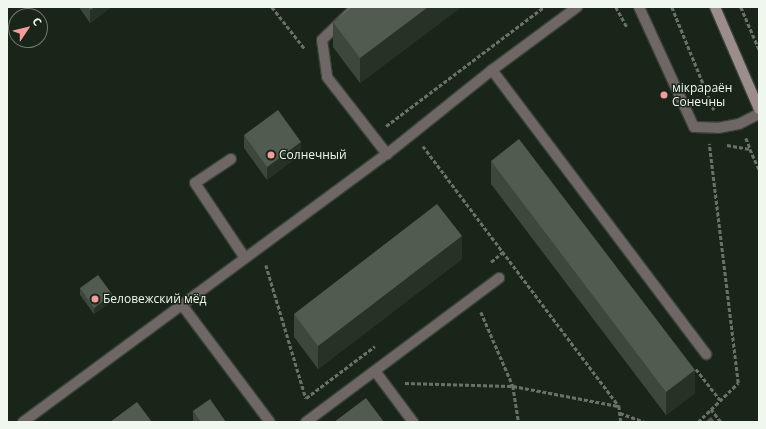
<!DOCTYPE html>
<html>
<head>
<meta charset="utf-8">
<style>
	body { margin:0 }
	#map { position:relative; width:766px; height:429px; overflow:hidden; background:#1a2519; font-family:"Open Sans",sans-serif }
	div>[style] { position:absolute }
	.path>* { height:2.5px; margin-top:-1.25px; transform-origin:0; background:repeating-linear-gradient(90deg,#687267 0 4px,transparent 0 6px) }
	.roads { filter:drop-shadow(1px 0 #384237) drop-shadow(-1px 0 #384237) drop-shadow(0 1px #384237) drop-shadow(0 -1px #384237) }
	.service>* { height:10px; margin:-5px; padding:0 5px; transform-origin:5px; border-radius:5px; background:#6f6666 }
	.secondary>* { height:10px; margin:-5px; padding:0 5px; transform-origin:5px; border-radius:5px; background:#9c8d8c }
	.wall>* { inset:0; background:#3d483c }
	.shaded-wall>* { inset:0; background:#273226 }
	.building>* { inset:0; background:#515b4f }
	.dots>* { width:11px; height:11px; translate:-50% -50%; box-sizing:border-box; border:2px solid #1a2519; border-radius:50% }
	span { translate:-50% -50%; white-space:nowrap; text-align:center; line-height:1.15; -webkit-text-stroke:3px #1a2519; paint-order:stroke }
	.poi-label { font-size:12px; color:#f0f7ef }
	.left { translate:0 -50%; text-align:left }
	.frame { position:absolute; inset:0; border:8px solid #f0f7ef; pointer-events:none }
	.north { position:absolute; left:8px; top:8px; width:40px; height:40px; box-sizing:border-box; background:#1a2519; border:1px solid #70796f; border-radius:50%; rotate:55deg; font-size:11px; font-weight:700; line-height:16px; text-align:center; color:#f0f7ef }
	.north::after { content:''; display:block; margin:auto; width:14px; height:18px; background:#f59b9d; clip-path:polygon(50% 0,100% 100%,50% 72%,0 100%) }
</style>
</head>
<body>
<div id="map">
	<div class="path">
		<i style="left:272px;top:7px;width:53px;rotate:51.8deg"></i>
		<i style="left:616px;top:7px;width:23px;rotate:61deg"></i>
		<i style="left:672px;top:7px;width:111px;rotate:67.8deg"></i>
		<i style="left:741px;top:7px;width:46px;rotate:66.8deg"></i>
		<i style="left:386px;top:126px;width:198px;rotate:-37deg"></i>
		<i style="left:746px;top:138px;width:11px;rotate:68deg"></i>
		<i style="left:727px;top:145px;width:23px;rotate:10deg"></i>
		<i style="left:750px;top:149px;width:22px;rotate:66deg"></i>
		<i style="left:423px;top:146px;width:326px;rotate:53deg"></i>
		<i style="left:619px;top:406px;width:16px;rotate:83deg"></i>
		<i style="left:491px;top:262px;width:16px;rotate:-40deg"></i>
		<i style="left:266px;top:265px;width:139px;rotate:73.3deg"></i>
		<i style="left:481px;top:312px;width:81px;rotate:66.6deg"></i>
		<i style="left:513px;top:386px;width:36px;rotate:81deg"></i>
		<i style="left:696px;top:369px;width:39px;rotate:52deg"></i>
		<i style="left:405px;top:383px;width:108px;rotate:1.6deg"></i>
		<i style="left:513px;top:386px;width:107px;rotate:10.8deg"></i>
		<i style="left:306px;top:398px;width:86px;rotate:-37deg"></i>
		<i style="left:711px;top:409px;width:16px;rotate:52deg"></i>
		<i style="left:620px;top:413px;width:27px;rotate:20deg"></i>
		<i style="left:698px;top:422px;width:56px;rotate:-44.3deg"></i>
		<i style="left:738px;top:383px;width:241px;rotate:-96.9deg"></i>
	</div>
	<div class="roads">
		<div class="service">
			<i style="left:356px;top:7px;width:47px;rotate:135.9deg"></i>
			<i style="left:322px;top:40px;width:37px;rotate:82deg"></i>
			<i style="left:327px;top:77px;width:98px;rotate:52.1deg"></i>
			<i style="left:639px;top:7px;width:132px;rotate:65.4deg"></i>
			<i style="left:694px;top:127px;width:24px;rotate:2deg"></i>
			<i style="left:718px;top:128px;width:21px;rotate:-11deg"></i>
			<i style="left:739px;top:124px;width:22px;rotate:-27deg"></i>
			<i style="left:492px;top:70px;width:356px;rotate:53deg"></i>
			<i style="left:231px;top:159px;width:43px;rotate:146.3deg"></i>
			<i style="left:195px;top:183px;width:90px;rotate:56.3deg"></i>
			<i style="left:182px;top:305px;width:146px;rotate:53.1deg"></i>
			<i style="left:375px;top:371px;width:64px;rotate:53.3deg"></i>
			<i style="left:23px;top:422px;width:452px;rotate:-36.4deg"></i>
			<i style="left:387px;top:154px;width:134px;rotate:-38.7deg"></i>
			<i style="left:492px;top:70px;width:106px;rotate:-36.5deg"></i>
			<i style="left:306px;top:422px;width:241px;rotate:-36.7deg"></i>
		</div>
		<div class="secondary">
			<i style="left:715px;top:7px;width:111px;rotate:66.7deg"></i>
		</div>
	</div>
	<div class="wall">
		<i style="clip-path:polygon(79px 7px,111px 7px,90px 23px)"></i>
		<i style="clip-path:polygon(353px 7px,461px 7px,360px 83px,333px 47px,333px 22px)"></i>
		<i style="clip-path:polygon(244px 135px,301px 154px,267px 180px,244px 148px)"></i>
		<i style="clip-path:polygon(491px 161px,695px 393px,666px 415px,491px 184px)"></i>
		<i style="clip-path:polygon(462px 259px,318px 369px,294px 337px,294px 314px)"></i>
		<i style="clip-path:polygon(80px 288px,112px 301px,94px 314px,80px 295px)"></i>
		<i style="clip-path:polygon(193px 411px,226px 422px,193px 422px)"></i>
	</div>
	<div class="shaded-wall">
		<i style="clip-path:polygon(95px 7px,111px 7px,90px 23px,90px 10px)"></i>
		<i style="clip-path:polygon(428px 7px,461px 7px,360px 83px,360px 58px)"></i>
		<i style="clip-path:polygon(301px 142px,301px 154px,267px 180px,267px 167px)"></i>
		<i style="clip-path:polygon(462px 236px,462px 259px,318px 369px,318px 346px)"></i>
		<i style="clip-path:polygon(112px 294px,112px 301px,94px 314px,94px 308px)"></i>
		<i style="clip-path:polygon(695px 370px,695px 393px,666px 415px,666px 392px)"></i>
	</div>
	<div class="building">
		<i style="clip-path:polygon(88px 7px,95px 7px,90px 10px)"></i>
		<i style="clip-path:polygon(353px 7px,428px 7px,360px 58px,333px 22px)"></i>
		<i style="clip-path:polygon(278px 110px,301px 142px,267px 167px,244px 135px)"></i>
		<i style="clip-path:polygon(519px 139px,695px 370px,666px 392px,491px 161px)"></i>
		<i style="clip-path:polygon(437px 204px,462px 236px,318px 346px,294px 314px)"></i>
		<i style="clip-path:polygon(98px 275px,112px 294px,94px 308px,80px 288px)"></i>
		<i style="clip-path:polygon(366px 398px,384px 422px,334px 422px)"></i>
		<i style="clip-path:polygon(210px 399px,226px 422px,201px 422px,193px 411px)"></i>
		<i style="clip-path:polygon(137px 402px,152px 422px,110px 422px)"></i>
		<i style="clip-path:polygon(711px 417px,715px 422px,705px 422px)"></i>
	</div>
	<div class="dots">
		<i style="left:664px;top:95px;background:#f59b9d"></i>
		<i style="left:271px;top:155px;background:#f59b9d"></i>
		<i style="left:95px;top:299px;background:#f59b9d"></i>
	</div>
	<div class="poi-label">
		<span class="left" style="left:672px;top:95px">мікрараён<br>Сонечны</span>
		<span class="left" style="left:279px;top:155px">Солнечный</span>
		<span class="left" style="left:103px;top:299px">Беловежский мёд</span>
	</div>
	<div class="frame"></div>
	<div class="north">С</div>
</div>
</body>
</html>
